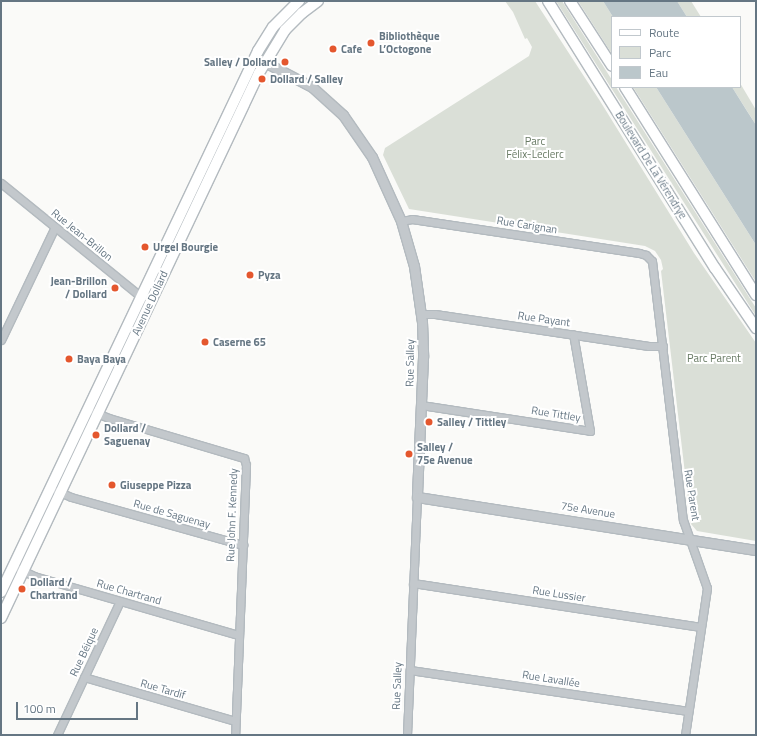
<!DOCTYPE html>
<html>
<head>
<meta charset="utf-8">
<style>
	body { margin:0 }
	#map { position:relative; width:757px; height:736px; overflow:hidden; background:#fafaf8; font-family:"Titillium Web",sans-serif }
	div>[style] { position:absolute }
	.green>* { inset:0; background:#dadfd7 }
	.water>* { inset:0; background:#bbc7cb }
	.roads { filter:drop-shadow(1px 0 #b3babf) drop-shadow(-1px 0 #b3babf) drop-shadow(0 1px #b3babf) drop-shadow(0 -1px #b3babf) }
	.minor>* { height:7px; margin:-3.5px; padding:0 3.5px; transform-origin:3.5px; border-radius:3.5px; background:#c3c8cc }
	.tertiary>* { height:9px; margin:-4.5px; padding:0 4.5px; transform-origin:4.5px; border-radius:4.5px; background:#c3c8cc }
	.secondary>* { height:10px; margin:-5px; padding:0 5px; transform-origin:5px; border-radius:5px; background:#fff }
	.dots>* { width:11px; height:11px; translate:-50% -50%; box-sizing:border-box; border:2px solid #fff; border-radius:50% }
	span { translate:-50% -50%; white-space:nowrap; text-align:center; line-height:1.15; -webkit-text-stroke:4px #fff; paint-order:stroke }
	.poi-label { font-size:11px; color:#657683; font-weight:700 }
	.left { translate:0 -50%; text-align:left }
	.right { translate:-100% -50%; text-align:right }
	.park-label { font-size:11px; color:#687a64 }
	.street-label { font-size:11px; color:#657683 }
	.frame { position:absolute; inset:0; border:2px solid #657683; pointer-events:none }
	.legend { position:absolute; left:611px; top:16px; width:130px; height:72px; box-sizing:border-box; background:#fff; border:1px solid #c1c8cd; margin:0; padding:5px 7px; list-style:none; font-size:12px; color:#657683 }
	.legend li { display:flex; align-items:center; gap:8px; height:20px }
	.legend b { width:20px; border:1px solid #c1c8cd }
	.scale { position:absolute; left:16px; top:702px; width:122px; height:18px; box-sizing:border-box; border:2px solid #657683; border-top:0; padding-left:5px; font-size:12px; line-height:14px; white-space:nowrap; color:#657683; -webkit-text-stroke:3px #fff; paint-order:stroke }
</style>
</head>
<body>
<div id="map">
	<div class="green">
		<i style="clip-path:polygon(505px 1px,535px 1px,600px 101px,694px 253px,756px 343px,756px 541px,697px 531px,691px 524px,661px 271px,663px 269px,661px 260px,655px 251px,645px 246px,409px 209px,383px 155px,385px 148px,529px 56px,532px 47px,527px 38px,525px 39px,513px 12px)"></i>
		<i style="clip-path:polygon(556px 1px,562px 1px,612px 80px,612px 87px,616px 87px,756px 308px,756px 316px)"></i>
		<i style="clip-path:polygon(578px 1px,603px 1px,613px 17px,612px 54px)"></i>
		<i style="clip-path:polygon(677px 1px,691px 1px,701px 17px,687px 17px)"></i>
		<i style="clip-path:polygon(740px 83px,756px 110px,756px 125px,732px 87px,740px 87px)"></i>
		<i style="clip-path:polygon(633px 87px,656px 87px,756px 245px,756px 282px)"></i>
		<i style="clip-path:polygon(138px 316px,139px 316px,99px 400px,97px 399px)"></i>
	</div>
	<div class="water">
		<i style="clip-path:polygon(603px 1px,677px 1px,687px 17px,613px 17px)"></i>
		<i style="clip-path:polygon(656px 87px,732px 87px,747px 111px,756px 125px,756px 245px)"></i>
	</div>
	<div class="roads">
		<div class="minor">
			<i style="left:1px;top:183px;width:186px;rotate:39.1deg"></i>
			<i style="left:401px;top:221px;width:11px;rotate:-10deg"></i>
			<i style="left:412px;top:219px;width:230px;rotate:8.5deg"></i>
			<i style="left:639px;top:253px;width:7px;rotate:16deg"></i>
			<i style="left:646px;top:255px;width:8px;rotate:45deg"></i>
			<i style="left:652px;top:261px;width:261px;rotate:83.2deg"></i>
			<i style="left:683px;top:520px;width:72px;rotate:70.6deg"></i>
			<i style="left:707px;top:588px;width:149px;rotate:98.5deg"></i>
			<i style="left:422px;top:314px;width:13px"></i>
			<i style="left:435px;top:314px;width:216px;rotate:8.5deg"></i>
			<i style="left:649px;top:346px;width:14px"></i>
			<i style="left:1px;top:340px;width:125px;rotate:-64.5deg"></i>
			<i style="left:421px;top:405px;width:171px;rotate:8.7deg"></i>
			<i style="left:590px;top:431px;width:98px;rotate:-99.9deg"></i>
			<i style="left:94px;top:412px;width:16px;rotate:22deg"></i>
			<i style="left:109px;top:418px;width:141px;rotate:16.5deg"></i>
			<i style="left:244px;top:458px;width:7px;rotate:74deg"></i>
			<i style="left:246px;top:465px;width:270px;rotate:92.3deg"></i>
			<i style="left:57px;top:491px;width:15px;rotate:23deg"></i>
			<i style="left:71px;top:497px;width:179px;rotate:15.6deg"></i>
			<i style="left:19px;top:569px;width:17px;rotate:25deg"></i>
			<i style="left:34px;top:576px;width:213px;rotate:16.1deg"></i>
			<i style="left:413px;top:583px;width:291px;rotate:8.7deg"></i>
			<i style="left:410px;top:670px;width:281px;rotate:8.4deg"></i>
			<i style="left:84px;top:677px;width:157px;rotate:16.2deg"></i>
			<i style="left:57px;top:735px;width:148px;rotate:-64.8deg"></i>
			<i style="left:407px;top:735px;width:238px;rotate:-87.6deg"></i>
		</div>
		<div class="tertiary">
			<i style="left:255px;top:57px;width:64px;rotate:27.8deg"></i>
			<i style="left:312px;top:87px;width:42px;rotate:42.1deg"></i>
			<i style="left:343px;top:115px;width:51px;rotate:55.4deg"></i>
			<i style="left:372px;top:157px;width:70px;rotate:65.6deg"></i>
			<i style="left:401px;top:221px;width:47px;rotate:73.9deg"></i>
			<i style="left:414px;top:266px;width:57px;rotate:81.9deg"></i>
			<i style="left:422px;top:322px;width:35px;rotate:88deg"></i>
			<i style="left:423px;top:357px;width:140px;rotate:92.5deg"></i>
			<i style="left:417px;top:497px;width:343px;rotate:8.9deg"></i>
		</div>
		<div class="secondary">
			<i style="left:548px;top:1px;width:315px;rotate:58deg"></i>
			<i style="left:715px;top:268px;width:73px;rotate:55.7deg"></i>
			<i style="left:570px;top:1px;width:77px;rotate:57.1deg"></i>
			<i style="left:625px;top:87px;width:246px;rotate:57.8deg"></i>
			<i style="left:1px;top:592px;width:599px;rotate:-64.59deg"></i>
			<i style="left:258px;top:51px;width:28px;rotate:-58deg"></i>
			<i style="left:273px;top:27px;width:37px;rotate:-45deg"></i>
			<i style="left:1px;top:618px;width:603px;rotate:-64.67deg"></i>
			<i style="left:259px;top:73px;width:50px;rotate:-58.8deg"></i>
			<i style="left:285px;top:30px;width:24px;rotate:-45deg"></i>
			<i style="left:302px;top:13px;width:20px;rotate:-37deg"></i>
		</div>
	</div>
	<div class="dots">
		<i style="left:371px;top:43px;background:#e4572e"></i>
		<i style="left:333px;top:49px;background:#e4572e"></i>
		<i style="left:285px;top:62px;background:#e4572e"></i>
		<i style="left:262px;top:79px;background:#e4572e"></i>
		<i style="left:145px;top:247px;background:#e4572e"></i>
		<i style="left:250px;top:275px;background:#e4572e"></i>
		<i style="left:115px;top:288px;background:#e4572e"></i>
		<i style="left:205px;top:342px;background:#e4572e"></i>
		<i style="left:69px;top:359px;background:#e4572e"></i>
		<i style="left:429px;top:422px;background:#e4572e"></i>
		<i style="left:96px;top:435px;background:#e4572e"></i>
		<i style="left:409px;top:454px;background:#e4572e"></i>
		<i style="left:112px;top:485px;background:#e4572e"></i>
		<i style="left:22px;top:589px;background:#e4572e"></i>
	</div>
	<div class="poi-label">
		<span class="left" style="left:379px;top:43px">Bibliothèque<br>L’Octogone</span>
		<span class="left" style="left:341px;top:49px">Cafe</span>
		<span class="right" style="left:277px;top:62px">Salley / Dollard</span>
		<span class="left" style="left:270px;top:79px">Dollard / Salley</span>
		<span class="left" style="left:153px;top:247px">Urgel Bourgie</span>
		<span class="left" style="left:258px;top:275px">Pyza</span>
		<span class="right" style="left:107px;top:288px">Jean-Brillon<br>/ Dollard</span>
		<span class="left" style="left:213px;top:342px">Caserne 65</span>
		<span class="left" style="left:77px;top:359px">Baya Baya</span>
		<span class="left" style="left:437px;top:422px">Salley / Tittley</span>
		<span class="left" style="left:104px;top:435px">Dollard /<br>Saguenay</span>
		<span class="left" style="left:417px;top:454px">Salley /<br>75e Avenue</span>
		<span class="left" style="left:120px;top:485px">Giuseppe Pizza</span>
		<span class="left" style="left:30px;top:589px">Dollard /<br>Chartrand</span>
	</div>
	<div class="park-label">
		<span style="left:535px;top:148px">Parc<br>Félix-Leclerc</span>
		<span style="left:714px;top:358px">Parc Parent</span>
	</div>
	<div class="street-label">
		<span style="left:651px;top:165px;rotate:58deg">Boulevard De La Vérendrye</span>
		<span style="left:527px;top:225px;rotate:9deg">Rue Carignan</span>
		<span style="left:82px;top:235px;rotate:39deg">Rue Jean-Brillon</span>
		<span style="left:150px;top:303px;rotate:-65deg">Avenue Dollard</span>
		<span style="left:544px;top:319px;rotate:8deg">Rue Payant</span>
		<span style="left:410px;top:363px;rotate:-89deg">Rue Salley</span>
		<span style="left:556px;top:414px;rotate:9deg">Rue Tittley</span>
		<span style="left:692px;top:495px;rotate:81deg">Rue Parent</span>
		<span style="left:588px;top:510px;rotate:9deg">75e Avenue</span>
		<span style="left:172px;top:514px;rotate:16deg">Rue de Saguenay</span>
		<span style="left:232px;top:515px;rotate:-88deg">Rue John F. Kennedy</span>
		<span style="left:129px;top:592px;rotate:16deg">Rue Chartrand</span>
		<span style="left:559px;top:594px;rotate:9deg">Rue Lussier</span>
		<span style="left:84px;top:652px;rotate:-65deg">Rue Béique</span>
		<span style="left:551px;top:679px;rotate:9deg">Rue Lavallée</span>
		<span style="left:397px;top:686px;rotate:-88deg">Rue Salley</span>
		<span style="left:163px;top:689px;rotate:16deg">Rue Tardif</span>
	</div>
	<div class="frame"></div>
	<ul class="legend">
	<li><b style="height:5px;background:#fff"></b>Route</li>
	<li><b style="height:11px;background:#dadfd7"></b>Parc</li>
	<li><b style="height:11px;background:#bbc7cb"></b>Eau</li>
	</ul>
	<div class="scale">100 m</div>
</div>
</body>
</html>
